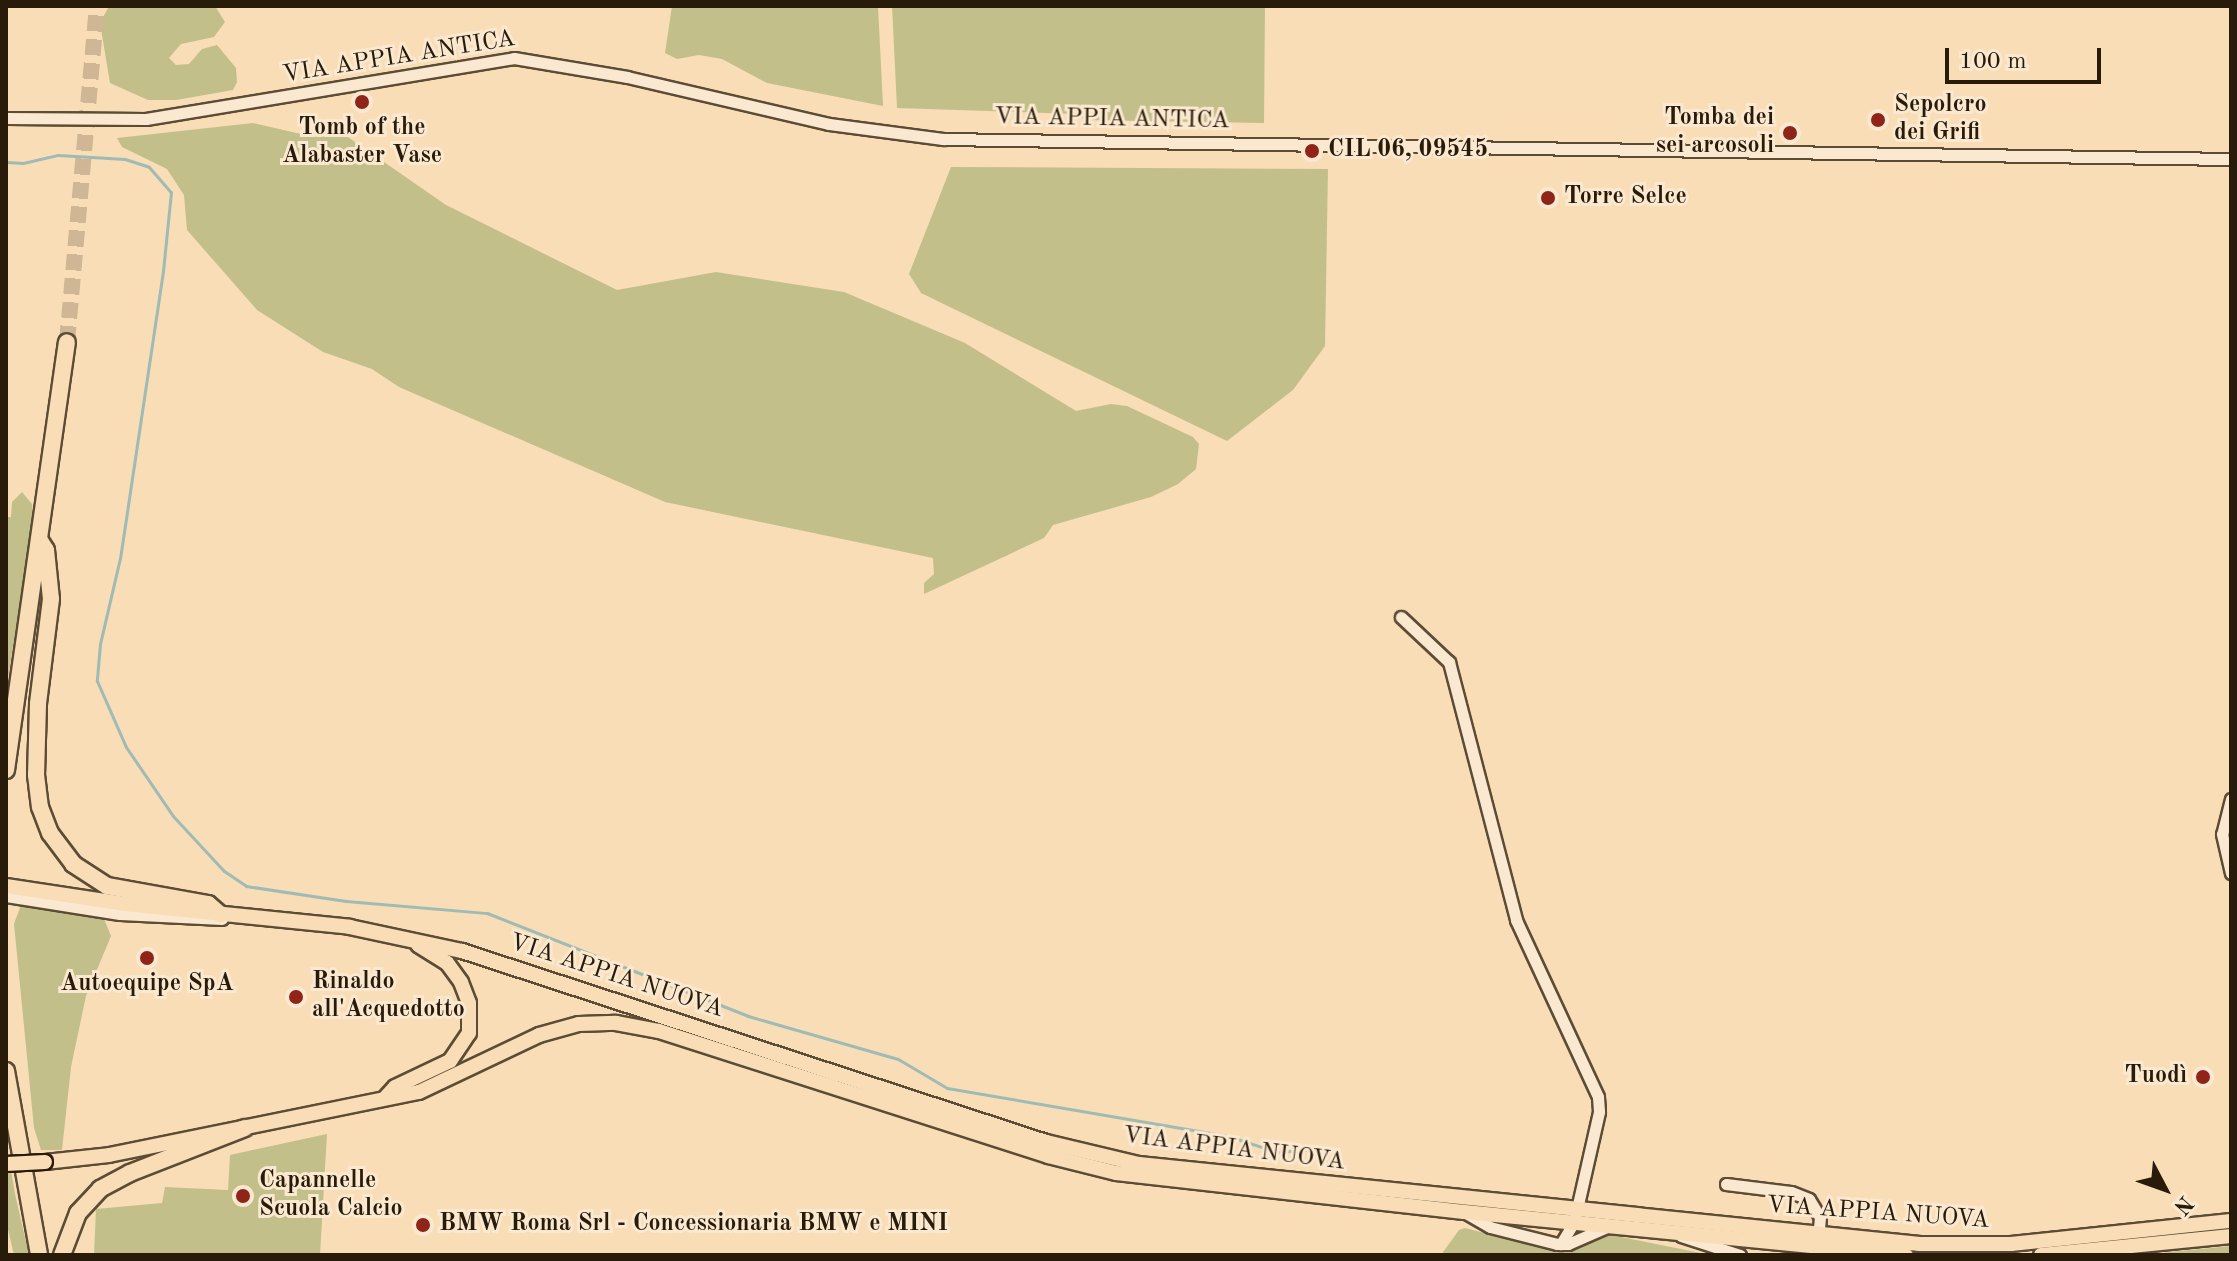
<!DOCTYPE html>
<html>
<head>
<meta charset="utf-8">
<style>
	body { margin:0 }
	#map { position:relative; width:2237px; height:1261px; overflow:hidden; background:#f8ddb6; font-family:"Old Standard TT",serif }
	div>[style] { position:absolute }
	.green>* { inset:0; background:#c3bf8a }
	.stream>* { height:3px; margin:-1.5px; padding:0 1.5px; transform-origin:1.5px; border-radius:1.5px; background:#9fbbb4 }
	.highway-tunnel>* { height:16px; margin-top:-8px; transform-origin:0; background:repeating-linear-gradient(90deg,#cfb694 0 16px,transparent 0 24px) }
	.roads { filter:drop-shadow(2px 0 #5d4c35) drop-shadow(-2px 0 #5d4c35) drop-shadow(0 2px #5d4c35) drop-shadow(0 -2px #5d4c35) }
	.minor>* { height:11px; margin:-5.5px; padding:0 5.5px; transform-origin:5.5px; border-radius:5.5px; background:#fae9d0 }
	.major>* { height:14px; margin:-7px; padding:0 7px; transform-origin:7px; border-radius:7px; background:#f8ddb6 }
	.highway>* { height:16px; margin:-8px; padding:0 8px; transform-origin:8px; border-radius:8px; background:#f8ddb6 }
	.bridges { filter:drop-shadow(2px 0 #291b0a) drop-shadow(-2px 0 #291b0a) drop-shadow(0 2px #291b0a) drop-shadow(0 -2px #291b0a) }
	.major-bridge>* { height:14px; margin:-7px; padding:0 7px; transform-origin:7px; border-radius:7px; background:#f8ddb6 }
	.dots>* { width:22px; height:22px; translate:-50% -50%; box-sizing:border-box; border:4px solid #fae9d0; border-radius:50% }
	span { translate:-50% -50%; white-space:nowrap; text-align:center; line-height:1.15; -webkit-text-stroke:6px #fae9d0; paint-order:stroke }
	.street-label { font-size:24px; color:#291b0a }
	.poi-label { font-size:24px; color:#291b0a; font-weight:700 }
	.left { translate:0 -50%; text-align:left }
	.right { translate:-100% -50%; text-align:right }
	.frame { position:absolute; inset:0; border:8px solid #291b0a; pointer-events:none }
	.north { position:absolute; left:2125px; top:1149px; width:80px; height:80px; -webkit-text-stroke:6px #fae9d0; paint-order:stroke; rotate:131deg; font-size:22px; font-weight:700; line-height:32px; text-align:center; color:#291b0a }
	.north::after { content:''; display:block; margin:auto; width:28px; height:36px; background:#291b0a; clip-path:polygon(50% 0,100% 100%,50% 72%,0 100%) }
	.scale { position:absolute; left:1945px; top:48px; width:156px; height:36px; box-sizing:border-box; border:4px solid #291b0a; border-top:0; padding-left:10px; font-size:24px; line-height:28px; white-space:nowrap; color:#291b0a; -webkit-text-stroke:6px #fae9d0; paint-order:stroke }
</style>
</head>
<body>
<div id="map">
	<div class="green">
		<i style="clip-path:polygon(109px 6px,215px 6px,225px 22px,214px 37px,181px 44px,169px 58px,176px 65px,189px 64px,202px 49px,217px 45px,236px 68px,237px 82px,233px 90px,176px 100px,148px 100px,110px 83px,100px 23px)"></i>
		<i style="clip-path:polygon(672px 6px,878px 6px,883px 106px,767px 83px,722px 59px,699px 55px,677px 59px,665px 53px)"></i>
		<i style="clip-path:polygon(892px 6px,1265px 6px,1264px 123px,1085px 120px,1077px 114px,897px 108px)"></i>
		<i style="clip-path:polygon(253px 123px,314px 137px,345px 135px,446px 205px,617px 290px,716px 272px,844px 292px,965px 343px,1076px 411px,1111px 404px,1127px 406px,1193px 437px,1199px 444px,1196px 469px,1178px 484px,1151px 497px,1053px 525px,1044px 538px,924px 594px,924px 583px,934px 574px,933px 558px,665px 502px,399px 387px,372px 369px,323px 352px,257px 310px,187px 230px,184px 195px,167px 169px,122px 147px,117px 138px)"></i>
		<i style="clip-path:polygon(951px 167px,1328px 169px,1325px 346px,1293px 390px,1227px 441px,921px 293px,909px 274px)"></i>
		<i style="clip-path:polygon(22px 492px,32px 504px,33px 517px,6px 691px,6px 517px,11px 517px,12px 502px)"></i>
		<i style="clip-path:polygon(39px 903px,54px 910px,95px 915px,104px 919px,111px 936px,86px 996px,71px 1067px,62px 1150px,41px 1150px,34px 1128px,14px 924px,21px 905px)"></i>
		<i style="clip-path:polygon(327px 1134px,320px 1255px,94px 1255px,96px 1209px,162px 1203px,165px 1187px,228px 1190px,230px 1155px)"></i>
		<i style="clip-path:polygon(6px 1140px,15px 1194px,29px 1255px,14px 1255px,6px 1221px)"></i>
		<i style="clip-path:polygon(1465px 1228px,1558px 1252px,1575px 1250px,1606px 1234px,1711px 1255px,1441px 1255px,1459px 1230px)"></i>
		<i style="clip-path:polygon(2231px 1246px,2231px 1255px,2140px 1255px)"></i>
	</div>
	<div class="stream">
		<i style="left:6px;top:162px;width:17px;rotate:3deg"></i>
		<i style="left:23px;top:163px;width:36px;rotate:-13deg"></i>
		<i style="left:58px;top:155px;width:67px;rotate:3.4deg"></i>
		<i style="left:125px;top:159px;width:25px;rotate:18deg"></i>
		<i style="left:149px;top:167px;width:33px;rotate:49deg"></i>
		<i style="left:171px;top:192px;width:79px;rotate:95.8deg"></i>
		<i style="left:163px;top:271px;width:290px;rotate:98.5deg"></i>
		<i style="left:120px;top:558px;width:88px;rotate:103.1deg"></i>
		<i style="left:100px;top:644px;width:37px;rotate:95deg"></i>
		<i style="left:97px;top:681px;width:72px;rotate:66.3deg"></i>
		<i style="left:126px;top:747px;width:83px;rotate:55.7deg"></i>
		<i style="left:173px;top:816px;width:75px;rotate:47.2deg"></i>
		<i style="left:224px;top:871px;width:27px;rotate:34deg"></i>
		<i style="left:246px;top:886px;width:101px;rotate:8.5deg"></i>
		<i style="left:346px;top:901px;width:142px;rotate:4.9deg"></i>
		<i style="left:487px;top:913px;width:281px;rotate:21.5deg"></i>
		<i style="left:748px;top:1016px;width:156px;rotate:16deg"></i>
		<i style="left:898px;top:1059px;width:57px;rotate:30.6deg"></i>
		<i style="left:947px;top:1088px;width:285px;rotate:9.7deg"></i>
		<i style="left:1228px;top:1136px;width:52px;rotate:18.1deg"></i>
		<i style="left:1277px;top:1152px;width:29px;rotate:-4deg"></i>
	</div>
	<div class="highway-tunnel">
		<i style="left:67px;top:342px;width:337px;rotate:-84.9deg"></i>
	</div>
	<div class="roads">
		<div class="minor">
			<i style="left:6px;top:118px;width:140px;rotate:0.4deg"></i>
			<i style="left:146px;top:119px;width:373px;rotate:-9.4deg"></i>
			<i style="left:514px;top:58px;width:115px;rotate:9.5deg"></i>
			<i style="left:627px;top:77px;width:207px;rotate:13.1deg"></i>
			<i style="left:829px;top:124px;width:115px;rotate:7.5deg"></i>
			<i style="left:943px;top:139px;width:1288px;rotate:0.89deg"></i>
			<i style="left:1401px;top:617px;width:66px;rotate:43.2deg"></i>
			<i style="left:1449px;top:662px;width:267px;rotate:75.4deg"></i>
			<i style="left:1516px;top:920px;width:195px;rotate:65.1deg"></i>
			<i style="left:1598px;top:1097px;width:15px;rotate:86deg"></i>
			<i style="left:1599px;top:1112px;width:113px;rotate:102.8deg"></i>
			<i style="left:1574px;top:1222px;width:26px;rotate:121deg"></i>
			<i style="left:2231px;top:799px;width:36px;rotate:104deg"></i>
			<i style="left:2222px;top:834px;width:40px;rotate:77deg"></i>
			<i style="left:6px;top:896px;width:115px;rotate:9deg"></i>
			<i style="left:120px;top:914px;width:102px;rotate:2.8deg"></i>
			<i style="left:1726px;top:1184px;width:65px;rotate:7deg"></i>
			<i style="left:1791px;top:1192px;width:19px;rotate:21deg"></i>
			<i style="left:1809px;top:1199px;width:21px;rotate:59deg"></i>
			<i style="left:1820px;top:1217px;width:38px;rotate:95deg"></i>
			<i style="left:1464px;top:1212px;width:30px;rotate:30deg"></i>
			<i style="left:1490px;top:1227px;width:69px;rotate:14.2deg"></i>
			<i style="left:1557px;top:1244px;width:11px"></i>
			<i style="left:1568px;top:1244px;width:45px;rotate:-23.7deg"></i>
			<i style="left:1681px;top:1236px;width:62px;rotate:17.9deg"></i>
		</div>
		<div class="major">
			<i style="left:6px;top:886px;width:120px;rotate:8.6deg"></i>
			<i style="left:125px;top:904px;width:226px;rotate:5.8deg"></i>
			<i style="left:350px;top:927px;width:115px;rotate:12.1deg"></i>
			<i style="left:462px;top:951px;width:614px;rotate:18.11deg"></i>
			<i style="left:1046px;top:1142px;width:96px;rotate:13.3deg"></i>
			<i style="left:1139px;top:1164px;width:785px;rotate:5.85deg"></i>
			<i style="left:1920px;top:1244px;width:91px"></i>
			<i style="left:2011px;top:1244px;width:221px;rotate:-6deg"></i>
			<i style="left:386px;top:1097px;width:13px;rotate:-48deg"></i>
			<i style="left:395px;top:1087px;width:61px;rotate:-25.3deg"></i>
			<i style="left:450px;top:1061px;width:34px;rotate:-56deg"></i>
			<i style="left:469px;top:1033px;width:30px;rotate:-90deg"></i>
			<i style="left:469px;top:1003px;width:22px;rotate:-111deg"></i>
			<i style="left:461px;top:982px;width:24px;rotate:-126deg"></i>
			<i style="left:447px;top:963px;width:34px;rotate:-148deg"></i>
			<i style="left:45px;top:1162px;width:64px;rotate:-6.2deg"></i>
			<i style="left:109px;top:1155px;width:316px;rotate:-11.5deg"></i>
			<i style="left:419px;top:1092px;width:133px;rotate:-25.4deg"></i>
			<i style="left:539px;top:1035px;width:41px;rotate:-15.4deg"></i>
			<i style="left:579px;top:1024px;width:37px;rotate:-2deg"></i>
			<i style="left:616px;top:1023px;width:44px;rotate:10.5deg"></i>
			<i style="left:659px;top:1031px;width:409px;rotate:17.8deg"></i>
			<i style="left:1048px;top:1156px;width:70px;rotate:14deg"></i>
			<i style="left:1116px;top:1173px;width:350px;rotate:6.4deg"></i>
			<i style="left:1464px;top:1212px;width:444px;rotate:5.6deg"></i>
			<i style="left:2041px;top:1255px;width:191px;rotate:-5.7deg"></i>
		</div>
		<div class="highway">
			<i style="left:39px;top:539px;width:13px;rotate:58deg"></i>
			<i style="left:46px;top:550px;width:49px;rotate:84.2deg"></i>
			<i style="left:51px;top:599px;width:106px;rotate:97.1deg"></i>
			<i style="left:38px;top:704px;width:71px;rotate:91.6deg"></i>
			<i style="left:36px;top:775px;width:32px;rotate:83deg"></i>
			<i style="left:40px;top:807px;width:28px;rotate:69deg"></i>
			<i style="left:50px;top:833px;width:39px;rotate:53deg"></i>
			<i style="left:73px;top:864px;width:40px;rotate:32.9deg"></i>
			<i style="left:107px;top:886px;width:103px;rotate:10.1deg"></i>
			<i style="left:208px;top:904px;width:16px;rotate:40deg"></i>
			<i style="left:6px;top:770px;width:432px;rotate:-81.9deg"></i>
			<i style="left:6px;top:1071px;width:187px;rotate:79.8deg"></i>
			<i style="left:62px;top:1255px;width:45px;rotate:-69.1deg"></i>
			<i style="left:78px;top:1213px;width:33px;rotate:-47deg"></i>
			<i style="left:100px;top:1189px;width:34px;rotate:-28deg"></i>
			<i style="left:130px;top:1173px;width:123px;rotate:-21.4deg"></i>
		</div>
	</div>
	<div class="bridges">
		<div class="major-bridge">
			<i style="left:6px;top:1164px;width:39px;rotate:-3deg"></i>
		</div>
	</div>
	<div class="dots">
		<i style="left:362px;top:102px;background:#8f2418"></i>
		<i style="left:1878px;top:120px;background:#8f2418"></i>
		<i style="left:1790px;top:133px;background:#8f2418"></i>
		<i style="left:1312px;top:151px;background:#8f2418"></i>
		<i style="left:1548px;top:198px;background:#8f2418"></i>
		<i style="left:147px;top:958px;background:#8f2418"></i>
		<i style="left:296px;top:997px;background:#8f2418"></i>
		<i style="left:2203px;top:1077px;background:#8f2418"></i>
		<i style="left:243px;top:1196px;background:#8f2418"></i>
		<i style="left:423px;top:1225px;background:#8f2418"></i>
	</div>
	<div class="street-label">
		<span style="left:399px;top:58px;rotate:-9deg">VIA APPIA ANTICA</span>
		<span style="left:1112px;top:120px;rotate:1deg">VIA APPIA ANTICA</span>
		<span style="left:616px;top:977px;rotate:18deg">VIA APPIA NUOVA</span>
		<span style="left:1234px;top:1150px;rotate:7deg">VIA APPIA NUOVA</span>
		<span style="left:1878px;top:1214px;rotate:4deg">VIA APPIA NUOVA</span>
	</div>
	<div class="poi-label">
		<span class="left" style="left:1894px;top:120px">Sepolcro<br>dei Grifi</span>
		<span class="right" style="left:1774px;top:133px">Tomba dei<br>sei arcosoli</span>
		<span style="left:362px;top:143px">Tomb of the<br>Alabaster Vase</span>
		<span class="left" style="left:1328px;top:151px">CIL 06, 09545</span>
		<span class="left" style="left:1564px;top:198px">Torre Selce</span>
		<span class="left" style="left:312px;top:997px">Rinaldo<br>all'Acquedotto</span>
		<span style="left:147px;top:985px">Autoequipe SpA</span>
		<span class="right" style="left:2187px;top:1077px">Tuodì</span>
		<span class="left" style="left:259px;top:1196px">Capannelle<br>Scuola Calcio</span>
		<span class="left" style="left:439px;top:1225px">BMW Roma Srl - Concessionaria BMW e MINI</span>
	</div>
	<div class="frame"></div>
	<div class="north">N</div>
	<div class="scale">100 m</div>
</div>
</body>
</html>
